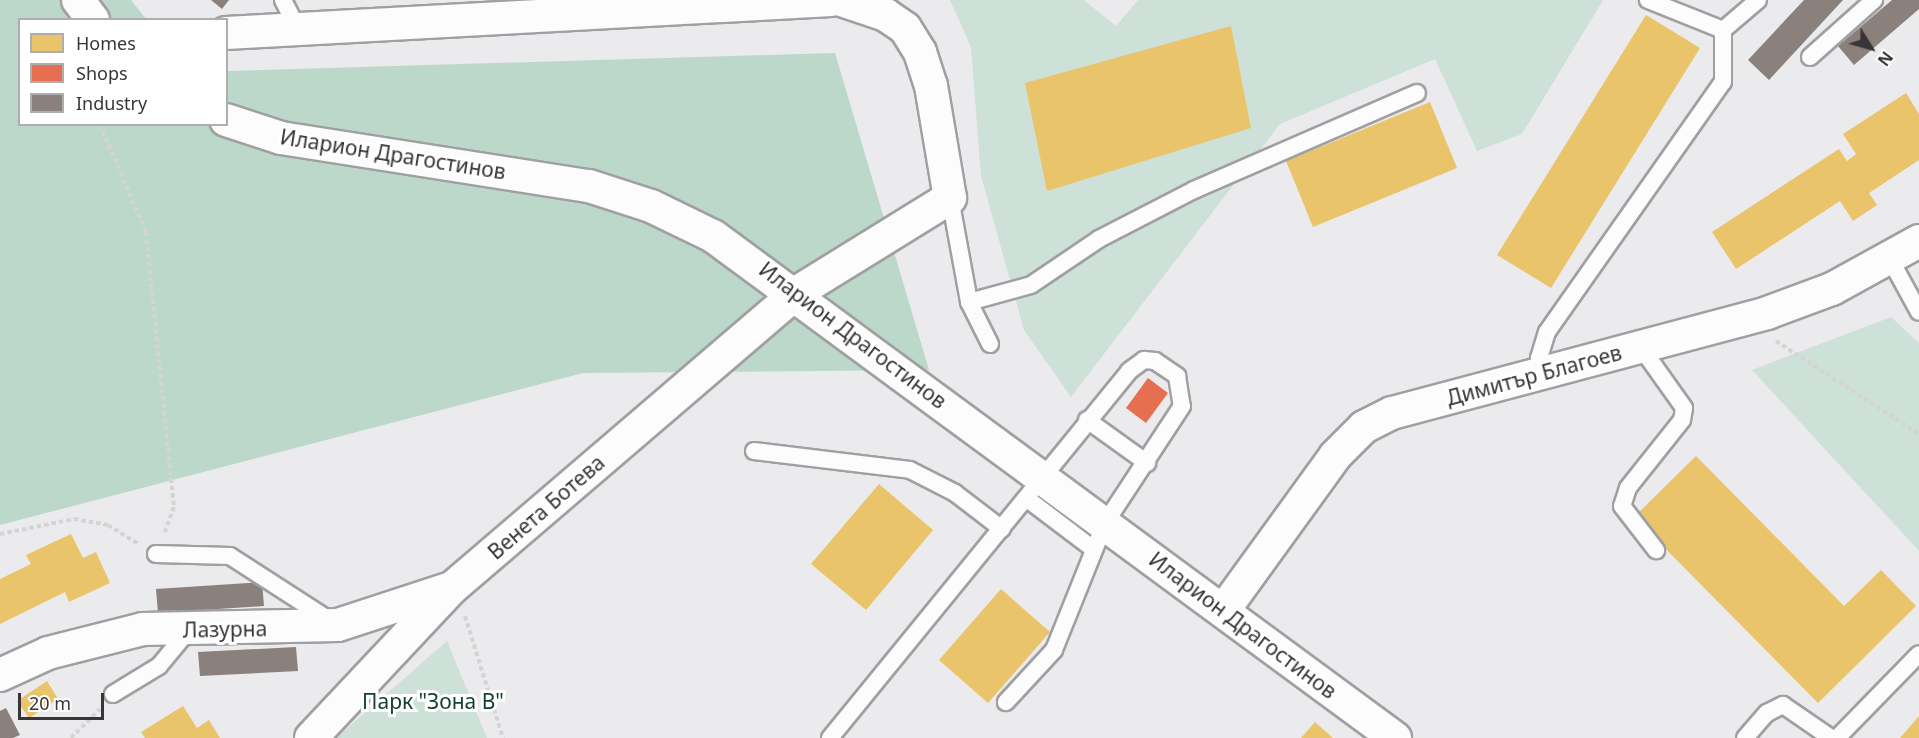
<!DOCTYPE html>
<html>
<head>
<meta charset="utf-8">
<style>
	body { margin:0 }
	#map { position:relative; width:1919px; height:738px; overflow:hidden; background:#ebeaec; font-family:"Noto Sans",sans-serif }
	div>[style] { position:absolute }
	.green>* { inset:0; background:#cde1d8 }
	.forest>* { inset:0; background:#bbd8cb }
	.homes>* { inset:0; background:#e9c46a }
	.shops>* { inset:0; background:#e76f51 }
	.industry>* { inset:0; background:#8a817c }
	.path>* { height:4px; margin-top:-2px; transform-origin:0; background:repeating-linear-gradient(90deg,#d4d4d4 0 4.5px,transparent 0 7.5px) }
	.roads { filter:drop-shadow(2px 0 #a09fa1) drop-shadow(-2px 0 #a09fa1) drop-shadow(0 2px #a09fa1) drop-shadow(0 -2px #a09fa1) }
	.lane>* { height:16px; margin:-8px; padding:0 8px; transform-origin:8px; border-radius:8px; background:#fcfcfc }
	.street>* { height:32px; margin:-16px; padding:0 16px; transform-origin:16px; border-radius:16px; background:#fcfcfc }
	span { translate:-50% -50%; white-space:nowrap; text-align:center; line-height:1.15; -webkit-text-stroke:6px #fff; paint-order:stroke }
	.street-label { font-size:21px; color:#373537 }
	.park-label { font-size:21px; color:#154230 }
	.legend { position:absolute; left:18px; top:18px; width:210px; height:108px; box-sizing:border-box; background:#fff; border:2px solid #afaeaf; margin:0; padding:8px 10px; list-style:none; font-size:18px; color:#373537 }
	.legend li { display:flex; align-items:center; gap:12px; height:30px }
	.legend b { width:30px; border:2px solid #afaeaf }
	.north { position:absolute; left:1841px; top:18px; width:60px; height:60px; -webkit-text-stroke:4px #fff; paint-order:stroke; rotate:127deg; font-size:16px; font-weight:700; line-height:24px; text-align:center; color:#373537 }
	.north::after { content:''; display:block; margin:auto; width:21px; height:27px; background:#373537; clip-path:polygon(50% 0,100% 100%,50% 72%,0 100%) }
	.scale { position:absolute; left:18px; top:693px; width:86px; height:27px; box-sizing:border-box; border:3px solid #373537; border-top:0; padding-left:8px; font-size:18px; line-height:21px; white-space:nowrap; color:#373537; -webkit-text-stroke:4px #fff; paint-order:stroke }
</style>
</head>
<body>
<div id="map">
	<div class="green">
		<i style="clip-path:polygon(950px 0,1084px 0,1116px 26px,1138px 0,1603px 0,1522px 134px,1477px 151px,1435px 59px,1280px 124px,1071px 397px,1024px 330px,981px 176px,971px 47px)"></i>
		<i style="clip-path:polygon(1891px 317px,1919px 343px,1919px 551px,1752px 370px)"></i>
		<i style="clip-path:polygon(447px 641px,487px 738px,336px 738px)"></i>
	</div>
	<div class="forest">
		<i style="clip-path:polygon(0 0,131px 0,146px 19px,20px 20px,20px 124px,226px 124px,227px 71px,835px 53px,929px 370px,583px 373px,0 525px)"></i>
	</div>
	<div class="homes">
		<i style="clip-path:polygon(1646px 15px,1700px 48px,1551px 288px,1497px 255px)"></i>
		<i style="clip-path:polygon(1231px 26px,1251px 128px,1047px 191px,1025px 83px)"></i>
		<i style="clip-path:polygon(1906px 93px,1919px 114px,1919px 160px,1869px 193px,1877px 205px,1853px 221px,1840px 201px,1736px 269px,1712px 232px,1839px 149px,1847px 161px,1856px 154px,1843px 134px)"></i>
		<i style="clip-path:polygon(1430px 102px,1457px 168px,1313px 227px,1286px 161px)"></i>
		<i style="clip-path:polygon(1696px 456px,1844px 606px,1881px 570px,1916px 606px,1818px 703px,1634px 517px)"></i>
		<i style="clip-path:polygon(879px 484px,933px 530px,866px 610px,811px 564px)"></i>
		<i style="clip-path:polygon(71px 534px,83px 558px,96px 552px,110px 583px,69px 602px,65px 592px,0 624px,0 579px,31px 564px,26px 555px)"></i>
		<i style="clip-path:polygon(1001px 589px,1050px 632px,988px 703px,939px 660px)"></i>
		<i style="clip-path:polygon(47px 681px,58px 699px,29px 718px,17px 701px)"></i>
		<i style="clip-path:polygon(183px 706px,197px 728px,209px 720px,220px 738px,145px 738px,141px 732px)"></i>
		<i style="clip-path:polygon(1919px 716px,1919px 738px,1900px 738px)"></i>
		<i style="clip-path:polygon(1315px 722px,1333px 738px,1301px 738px)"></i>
	</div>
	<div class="shops">
		<i style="clip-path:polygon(1148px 378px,1168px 393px,1146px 423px,1126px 408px)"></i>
	</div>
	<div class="industry">
		<i style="clip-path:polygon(211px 0,229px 0,222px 9px)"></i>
		<i style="clip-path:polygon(1804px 0,1843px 0,1769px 80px,1748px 60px)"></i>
		<i style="clip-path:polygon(1892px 0,1919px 0,1919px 9px,1854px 65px,1838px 46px)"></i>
		<i style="clip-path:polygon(262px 582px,264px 606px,158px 613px,156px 589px)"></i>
		<i style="clip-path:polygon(296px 647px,298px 671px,200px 676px,198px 652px)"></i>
		<i style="clip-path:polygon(6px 708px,20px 735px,13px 738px,0 738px,0 711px)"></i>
	</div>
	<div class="path">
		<i style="left:100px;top:124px;width:117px;rotate:66.9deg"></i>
		<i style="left:146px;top:232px;width:276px;rotate:84.2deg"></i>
		<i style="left:174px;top:507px;width:27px;rotate:110deg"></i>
		<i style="left:1776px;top:341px;width:171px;rotate:33deg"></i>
		<i style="left:0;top:534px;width:76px;rotate:-11.5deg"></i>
		<i style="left:74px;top:519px;width:35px;rotate:10deg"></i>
		<i style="left:108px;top:525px;width:36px;rotate:32deg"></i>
		<i style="left:465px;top:616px;width:128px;rotate:72.7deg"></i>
		<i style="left:71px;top:738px;width:41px;rotate:-45deg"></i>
	</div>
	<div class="roads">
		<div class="lane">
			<i style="left:283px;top:0;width:31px;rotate:63deg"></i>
			<i style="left:1723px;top:30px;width:46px;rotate:-40.6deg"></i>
			<i style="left:1810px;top:57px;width:86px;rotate:-41.7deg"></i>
			<i style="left:950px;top:198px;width:106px;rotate:79.6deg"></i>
			<i style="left:969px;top:302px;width:47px;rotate:63.4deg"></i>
			<i style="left:1890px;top:259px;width:60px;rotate:61.3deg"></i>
			<i style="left:969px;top:302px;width:64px;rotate:-15.3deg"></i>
			<i style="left:1031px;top:285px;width:82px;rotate:-34.1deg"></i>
			<i style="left:1099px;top:239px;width:107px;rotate:-27.3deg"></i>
			<i style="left:1194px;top:190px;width:243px;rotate:-23.5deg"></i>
			<i style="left:1640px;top:346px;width:76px;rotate:54.6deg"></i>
			<i style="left:1684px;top:408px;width:12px;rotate:99deg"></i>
			<i style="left:1682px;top:420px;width:87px;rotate:128.5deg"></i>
			<i style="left:1628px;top:488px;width:19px;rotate:108deg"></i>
			<i style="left:1622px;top:506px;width:56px;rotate:52.3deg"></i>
			<i style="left:1541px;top:375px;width:17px;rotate:-97deg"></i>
			<i style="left:1539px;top:358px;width:27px;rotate:-73deg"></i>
			<i style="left:1547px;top:332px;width:306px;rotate:-54.9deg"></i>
			<i style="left:1723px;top:82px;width:52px;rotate:-90deg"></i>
			<i style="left:1723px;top:30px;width:81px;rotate:-158.2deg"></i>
			<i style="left:1087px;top:420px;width:74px;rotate:35.6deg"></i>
			<i style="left:754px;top:451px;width:157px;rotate:6.9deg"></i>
			<i style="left:910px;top:470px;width:51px;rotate:27.1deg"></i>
			<i style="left:955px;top:493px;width:59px;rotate:37.5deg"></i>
			<i style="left:1026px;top:498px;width:83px;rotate:37.1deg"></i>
			<i style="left:156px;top:554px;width:74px;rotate:1.5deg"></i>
			<i style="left:230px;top:556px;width:124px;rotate:32.8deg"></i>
			<i style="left:113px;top:694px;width:54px;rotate:-31.3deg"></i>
			<i style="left:159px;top:666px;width:45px;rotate:-50.4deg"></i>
			<i style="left:830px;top:738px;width:473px;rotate:-50.8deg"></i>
			<i style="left:1129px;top:371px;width:19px;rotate:-36deg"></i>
			<i style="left:1144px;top:360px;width:11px;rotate:5deg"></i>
			<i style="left:1155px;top:361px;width:27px;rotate:34deg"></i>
			<i style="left:1177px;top:376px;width:30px;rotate:81deg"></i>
			<i style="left:1182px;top:406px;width:140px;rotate:123.3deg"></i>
			<i style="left:1105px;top:523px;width:137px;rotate:111.9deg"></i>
			<i style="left:1054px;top:650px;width:71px;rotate:132.7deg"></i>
			<i style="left:1745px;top:738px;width:33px;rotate:-49deg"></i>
			<i style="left:1767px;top:713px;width:18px;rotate:-27deg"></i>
			<i style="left:1783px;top:705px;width:58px;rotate:34.5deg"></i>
			<i style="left:1837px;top:738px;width:117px;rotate:-45.7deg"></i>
		</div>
		<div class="street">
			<i style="left:78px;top:0;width:25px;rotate:53deg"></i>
			<i style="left:226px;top:33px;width:606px;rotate:-3.12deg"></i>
			<i style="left:226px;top:120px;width:58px;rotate:18.1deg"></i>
			<i style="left:281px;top:138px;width:312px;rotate:8.9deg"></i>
			<i style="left:589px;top:186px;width:65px;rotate:17.9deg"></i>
			<i style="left:651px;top:206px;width:69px;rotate:25.8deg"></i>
			<i style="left:713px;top:236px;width:847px;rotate:36.36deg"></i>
			<i style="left:1223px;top:611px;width:191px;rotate:-54.1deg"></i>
			<i style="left:1335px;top:456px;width:41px;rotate:-45deg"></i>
			<i style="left:1364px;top:427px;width:31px;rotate:-27deg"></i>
			<i style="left:1392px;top:413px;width:388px;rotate:-14.9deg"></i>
			<i style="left:1767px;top:313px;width:69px;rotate:-20.3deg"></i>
			<i style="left:1832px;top:289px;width:99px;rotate:-28.9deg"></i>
			<i style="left:0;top:675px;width:53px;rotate:-24.6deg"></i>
			<i style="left:48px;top:653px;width:98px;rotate:-14.2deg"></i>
			<i style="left:143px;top:629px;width:195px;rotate:-1.2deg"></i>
			<i style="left:338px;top:625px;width:116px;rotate:-18.1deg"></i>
			<i style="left:311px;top:738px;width:206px;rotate:-46.8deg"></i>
			<i style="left:452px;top:588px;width:453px;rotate:-40.6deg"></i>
			<i style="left:796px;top:293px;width:181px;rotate:-31.7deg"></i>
			<i style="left:950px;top:198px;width:114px;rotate:-99.6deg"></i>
			<i style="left:931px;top:86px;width:36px;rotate:-108deg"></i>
			<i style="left:920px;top:52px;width:28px;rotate:-122deg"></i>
			<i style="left:905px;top:28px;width:23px;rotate:-146deg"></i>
			<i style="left:886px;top:15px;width:47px;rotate:-161.6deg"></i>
		</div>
	</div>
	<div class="street-label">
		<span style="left:393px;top:154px;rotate:9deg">Иларион Драгостинов</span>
		<span style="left:853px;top:335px;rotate:37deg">Иларион Драгостинов</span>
		<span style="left:1534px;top:375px;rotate:-15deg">Димитър Благоев</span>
		<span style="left:546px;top:507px;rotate:-41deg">Венета Ботева</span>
		<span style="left:1243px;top:625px;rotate:37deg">Иларион Драгостинов</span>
		<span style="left:225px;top:629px;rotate:-1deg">Лазурна</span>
	</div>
	<div class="park-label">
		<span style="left:433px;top:701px">Парк "Зона В"</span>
	</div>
	<ul class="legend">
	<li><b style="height:16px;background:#e9c46a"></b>Homes</li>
	<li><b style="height:16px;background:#e76f51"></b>Shops</li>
	<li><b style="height:16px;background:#8a817c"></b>Industry</li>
	</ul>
	<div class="north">N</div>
	<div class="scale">20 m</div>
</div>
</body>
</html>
